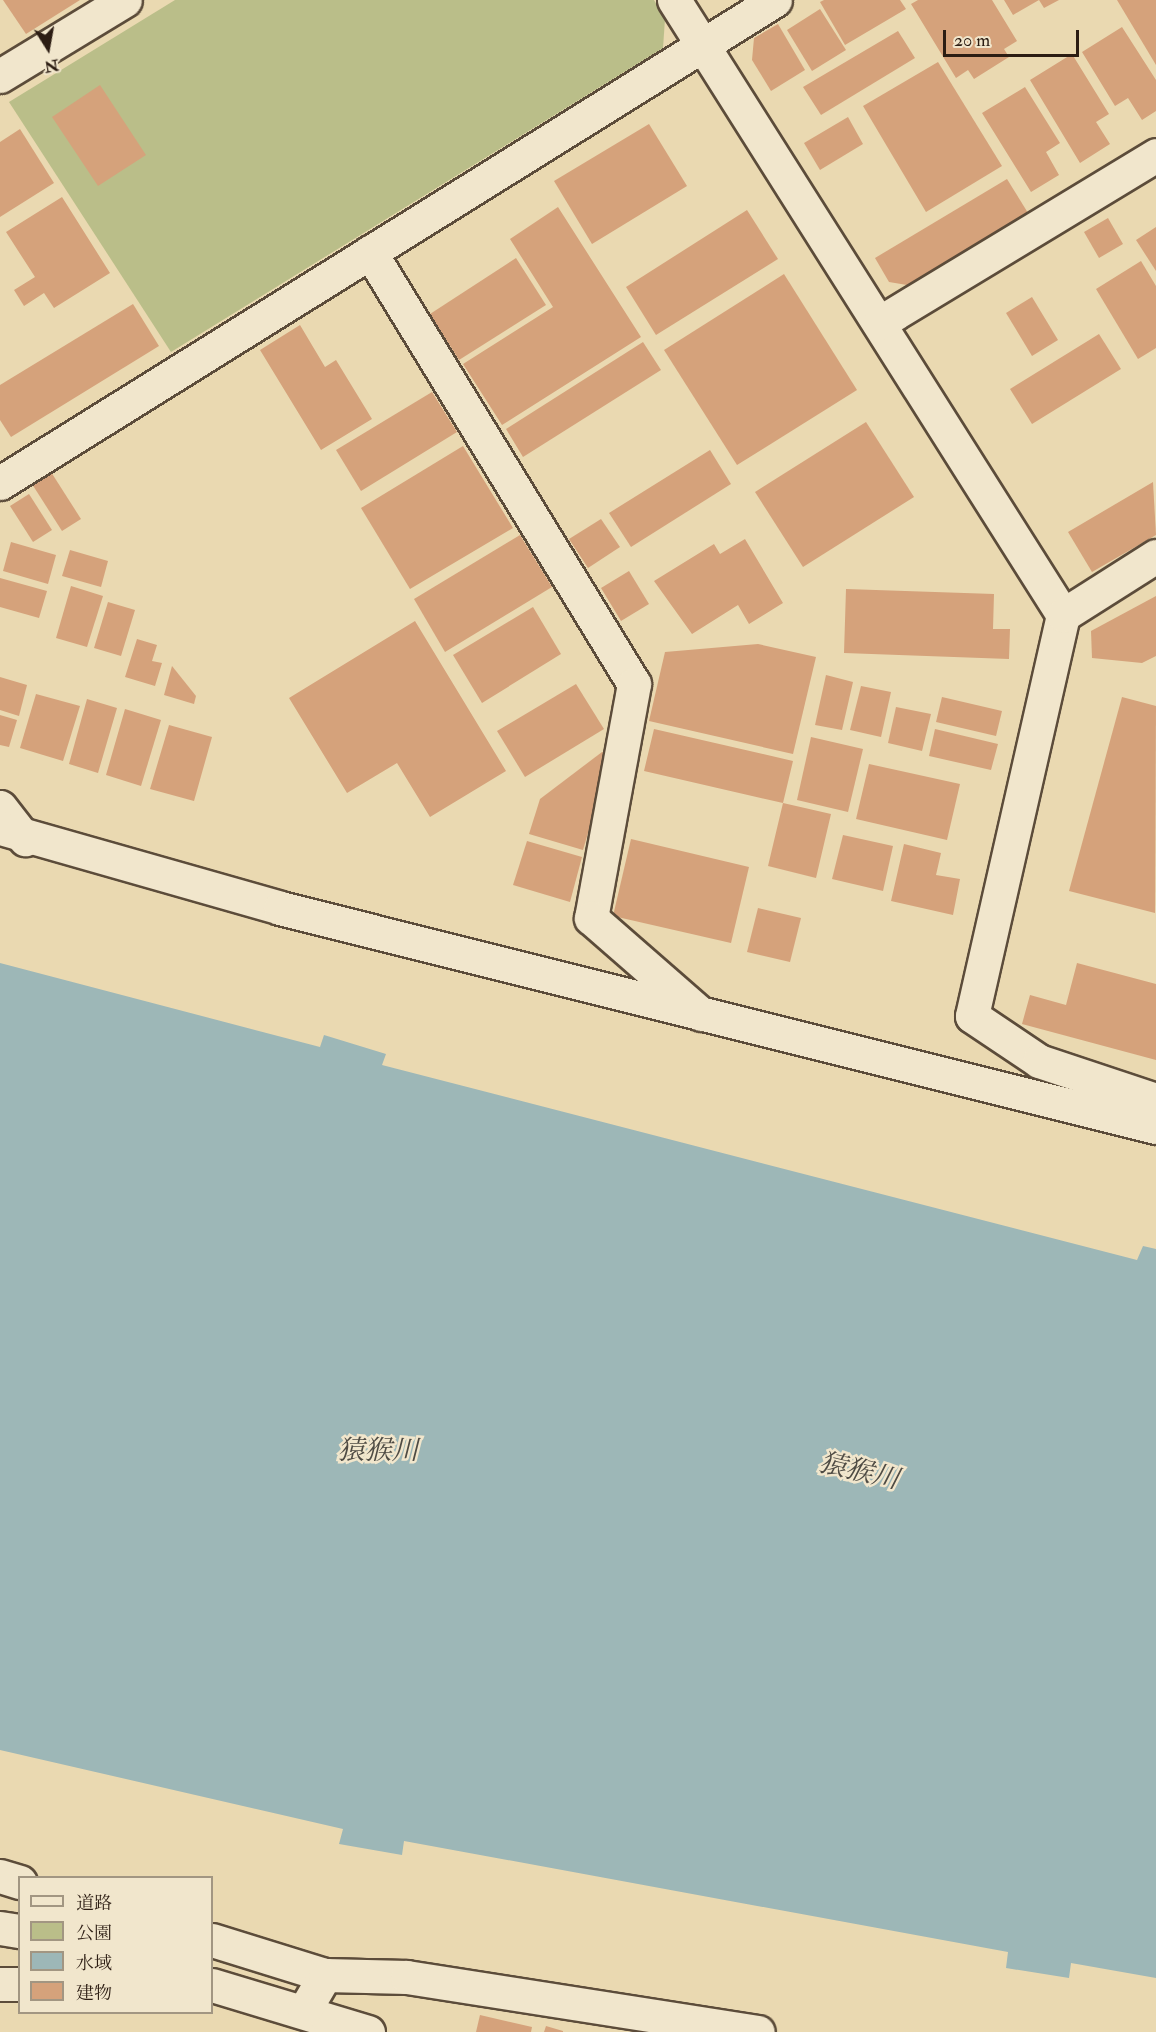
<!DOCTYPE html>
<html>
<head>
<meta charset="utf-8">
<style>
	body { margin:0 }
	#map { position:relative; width:1156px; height:2032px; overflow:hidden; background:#ead9b1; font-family:"IM FELL Double Pica","Noto Serif JP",serif }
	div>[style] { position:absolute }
	.green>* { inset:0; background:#babe89 }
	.water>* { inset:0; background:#9db7b7 }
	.building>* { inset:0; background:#d5a27b }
	.roads { filter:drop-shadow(2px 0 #5c4c3a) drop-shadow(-2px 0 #5c4c3a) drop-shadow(0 2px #5c4c3a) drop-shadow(0 -2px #5c4c3a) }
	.minor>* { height:33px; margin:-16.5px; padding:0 16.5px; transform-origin:16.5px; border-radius:16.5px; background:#f1e6cc }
	.tertiary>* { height:33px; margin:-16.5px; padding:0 16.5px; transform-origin:16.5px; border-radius:16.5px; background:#f1e6cc }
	span { translate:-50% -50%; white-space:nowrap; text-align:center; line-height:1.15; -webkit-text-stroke:5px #f1e6cc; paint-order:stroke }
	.water-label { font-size:27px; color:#4e4b44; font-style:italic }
	.legend { position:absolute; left:18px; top:1876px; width:195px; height:138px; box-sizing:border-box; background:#f1e6cc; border:2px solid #a29682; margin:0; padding:8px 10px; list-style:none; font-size:18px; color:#2c1d13 }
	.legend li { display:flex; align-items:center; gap:12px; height:30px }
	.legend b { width:30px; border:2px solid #a29682 }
	.north { position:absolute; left:18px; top:18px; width:60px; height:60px; -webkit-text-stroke:4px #f1e6cc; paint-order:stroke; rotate:169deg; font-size:16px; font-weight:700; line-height:24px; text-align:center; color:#2c1d13 }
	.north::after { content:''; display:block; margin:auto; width:21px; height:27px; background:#2c1d13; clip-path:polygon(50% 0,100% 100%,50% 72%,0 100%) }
	.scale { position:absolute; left:943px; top:30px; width:136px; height:27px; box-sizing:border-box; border:3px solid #2c1d13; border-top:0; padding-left:8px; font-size:18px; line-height:21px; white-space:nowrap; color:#2c1d13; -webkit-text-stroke:4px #f1e6cc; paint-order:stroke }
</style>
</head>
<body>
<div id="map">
	<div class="green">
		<i style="clip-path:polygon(175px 0,654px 0,665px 19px,663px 48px,171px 352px,9px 102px)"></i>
	</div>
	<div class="water">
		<i style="clip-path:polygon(0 963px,320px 1047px,324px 1035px,386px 1054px,382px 1065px,1137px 1260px,1143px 1246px,1156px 1249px,1156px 1978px,1071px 1963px,1069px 1978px,1006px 1968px,1008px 1952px,404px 1841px,402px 1855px,339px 1844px,343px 1829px,0 1750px)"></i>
	</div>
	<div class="building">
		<i style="clip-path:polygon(3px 0,80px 0,26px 34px)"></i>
		<i style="clip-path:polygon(824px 0,900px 0,906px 9px,845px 45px,820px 2px)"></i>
		<i style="clip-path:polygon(918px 0,992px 0,1017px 41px,1004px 49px,1009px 57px,974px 79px,968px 70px,956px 78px,911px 4px)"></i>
		<i style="clip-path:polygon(1004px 0,1059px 0,1044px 8px,1039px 0,1013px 15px)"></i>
		<i style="clip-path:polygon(1117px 0,1156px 0,1156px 65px)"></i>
		<i style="clip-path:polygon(820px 9px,846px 50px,812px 71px,787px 30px)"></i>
		<i style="clip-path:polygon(778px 24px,805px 70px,771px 91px,752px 60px,754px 38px)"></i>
		<i style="clip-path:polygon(1122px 27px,1156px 80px,1156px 111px,1142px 120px,1128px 98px,1115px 106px,1082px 52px)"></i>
		<i style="clip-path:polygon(898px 31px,915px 58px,821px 115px,803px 87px)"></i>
		<i style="clip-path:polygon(1072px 54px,1109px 114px,1096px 122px,1110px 144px,1080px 163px,1030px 80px)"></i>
		<i style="clip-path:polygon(938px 62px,1002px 166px,926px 212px,863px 106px)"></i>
		<i style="clip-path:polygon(100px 85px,146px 155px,98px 186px,52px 117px)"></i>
		<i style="clip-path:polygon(1025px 87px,1060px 143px,1046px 152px,1059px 175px,1031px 192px,982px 113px)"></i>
		<i style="clip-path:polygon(848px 117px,863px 144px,820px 170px,804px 143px)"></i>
		<i style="clip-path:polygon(649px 124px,687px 186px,592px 244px,554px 181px)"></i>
		<i style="clip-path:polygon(20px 129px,54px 183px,0 217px,0 142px)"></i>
		<i style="clip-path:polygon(1007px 179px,1028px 213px,907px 285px,889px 282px,875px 258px)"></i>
		<i style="clip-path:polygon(62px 197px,110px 273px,54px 308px,44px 293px,24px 306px,14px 290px,35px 277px,6px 232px)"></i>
		<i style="clip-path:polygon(558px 207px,641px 337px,502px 425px,463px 364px,553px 307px,510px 239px)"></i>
		<i style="clip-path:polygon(747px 210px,778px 259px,656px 335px,626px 287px)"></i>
		<i style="clip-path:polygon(1108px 218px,1123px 244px,1099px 258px,1084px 232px)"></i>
		<i style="clip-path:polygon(1156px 227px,1156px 271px,1136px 240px)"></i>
		<i style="clip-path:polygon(516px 258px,546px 305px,459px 360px,430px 314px)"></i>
		<i style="clip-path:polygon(1141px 261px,1156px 286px,1156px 348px,1138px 359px,1096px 289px)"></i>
		<i style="clip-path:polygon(784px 274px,857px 390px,737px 465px,664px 350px)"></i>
		<i style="clip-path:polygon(1032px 297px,1058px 340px,1032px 356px,1006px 313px)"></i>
		<i style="clip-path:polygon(133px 304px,159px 346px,11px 437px,0 420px,0 385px)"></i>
		<i style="clip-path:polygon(300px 325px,325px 367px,336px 360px,372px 419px,321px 450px,260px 350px)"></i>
		<i style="clip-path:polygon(1099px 334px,1121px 369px,1032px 424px,1010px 389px)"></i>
		<i style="clip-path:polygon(643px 342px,661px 370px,523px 457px,506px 429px)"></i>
		<i style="clip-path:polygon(432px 392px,457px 432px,361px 491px,336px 450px)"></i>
		<i style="clip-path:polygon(866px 422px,914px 497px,803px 567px,755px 492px)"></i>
		<i style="clip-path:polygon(463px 446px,513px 528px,410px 589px,361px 508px)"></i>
		<i style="clip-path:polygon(710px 450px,731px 484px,631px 547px,609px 513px)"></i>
		<i style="clip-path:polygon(51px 472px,81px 519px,62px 531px,32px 484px)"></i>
		<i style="clip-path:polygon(1153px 482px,1156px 535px,1092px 572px,1068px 532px)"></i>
		<i style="clip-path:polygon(29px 494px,52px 530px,33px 542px,10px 506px)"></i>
		<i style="clip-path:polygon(601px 519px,620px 547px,588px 568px,569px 539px)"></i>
		<i style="clip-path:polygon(520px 535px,552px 587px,445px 652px,414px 599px)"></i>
		<i style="clip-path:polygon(745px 539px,783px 603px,749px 624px,738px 605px,692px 634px,654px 581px,714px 544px,720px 554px)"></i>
		<i style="clip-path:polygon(11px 542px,56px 555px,48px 584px,3px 571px)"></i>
		<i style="clip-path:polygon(70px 550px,108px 561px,101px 587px,62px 576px)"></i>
		<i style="clip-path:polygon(629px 571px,649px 604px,621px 621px,601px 588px)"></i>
		<i style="clip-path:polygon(0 578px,47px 591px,39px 618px,0 607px)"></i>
		<i style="clip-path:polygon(71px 586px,103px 596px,87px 647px,56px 638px)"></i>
		<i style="clip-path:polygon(846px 589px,994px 594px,993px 629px,1010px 629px,1009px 659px,844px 653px)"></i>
		<i style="clip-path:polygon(1156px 596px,1156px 656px,1142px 663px,1092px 658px,1091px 631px)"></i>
		<i style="clip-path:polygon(108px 602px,135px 610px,121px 656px,94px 648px)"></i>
		<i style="clip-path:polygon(533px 607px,561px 654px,482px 703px,453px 655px)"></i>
		<i style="clip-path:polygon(415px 621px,506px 771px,430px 817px,397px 763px,347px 793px,289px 698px)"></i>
		<i style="clip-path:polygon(137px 639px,157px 645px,152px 661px,162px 663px,155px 686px,125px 677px)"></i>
		<i style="clip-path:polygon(758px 644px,816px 657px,793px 754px,649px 721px,665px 652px)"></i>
		<i style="clip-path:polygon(172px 666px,196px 696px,194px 704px,164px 695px)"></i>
		<i style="clip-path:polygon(826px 675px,853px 682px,842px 730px,815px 725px)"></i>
		<i style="clip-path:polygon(0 677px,27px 685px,19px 716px,0 710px)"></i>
		<i style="clip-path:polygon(576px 684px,604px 729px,525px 777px,497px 731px)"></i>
		<i style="clip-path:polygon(861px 686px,891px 692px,881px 737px,850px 730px)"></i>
		<i style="clip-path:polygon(36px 694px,80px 706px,63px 761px,20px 748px)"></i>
		<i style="clip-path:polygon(942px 697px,1002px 711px,996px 736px,936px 722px)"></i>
		<i style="clip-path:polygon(1122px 697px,1156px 706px,1155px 913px,1069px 891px)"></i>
		<i style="clip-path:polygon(87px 699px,117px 708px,98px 773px,69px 764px)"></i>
		<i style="clip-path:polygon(896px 707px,931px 714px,922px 751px,888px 743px)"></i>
		<i style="clip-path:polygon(125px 709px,161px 720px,141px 786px,106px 775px)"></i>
		<i style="clip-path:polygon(0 715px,17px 720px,9px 747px,0 745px)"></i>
		<i style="clip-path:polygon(169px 725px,212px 737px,194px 801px,150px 789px)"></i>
		<i style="clip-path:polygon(654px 729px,793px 761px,783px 803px,831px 814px,816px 878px,768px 866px,783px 803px,644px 771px)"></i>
		<i style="clip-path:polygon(935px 729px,998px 744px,991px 770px,929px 756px)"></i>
		<i style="clip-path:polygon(811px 737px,863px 749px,848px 812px,797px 800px)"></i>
		<i style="clip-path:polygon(602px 752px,611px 755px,583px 850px,529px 834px,540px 799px)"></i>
		<i style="clip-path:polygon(869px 764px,960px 784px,947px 840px,856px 819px)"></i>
		<i style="clip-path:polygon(843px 835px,893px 846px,883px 891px,832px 879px)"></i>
		<i style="clip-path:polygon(631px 839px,749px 867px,731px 943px,613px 916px)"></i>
		<i style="clip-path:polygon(527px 841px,582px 857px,570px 902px,513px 885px)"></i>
		<i style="clip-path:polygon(904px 844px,941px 853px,936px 875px,960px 879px,953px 915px,891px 901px)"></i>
		<i style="clip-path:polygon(758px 908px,801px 918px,790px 962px,747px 952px)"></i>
		<i style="clip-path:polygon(1077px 963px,1156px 984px,1156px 1060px,1022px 1024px,1030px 995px,1066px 1005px)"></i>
		<i style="clip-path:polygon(480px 2015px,532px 2027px,531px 2032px,476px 2032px)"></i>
		<i style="clip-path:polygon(546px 2026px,563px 2031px,563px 2032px,544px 2032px)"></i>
	</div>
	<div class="roads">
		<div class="minor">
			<i style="left:674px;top:0;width:728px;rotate:57.69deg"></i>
			<i style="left:1063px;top:615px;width:411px;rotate:102.8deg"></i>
			<i style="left:972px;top:1016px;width:81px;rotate:33.9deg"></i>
			<i style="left:1039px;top:1061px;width:123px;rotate:18.4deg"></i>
			<i style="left:0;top:76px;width:146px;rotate:-31.3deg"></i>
			<i style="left:370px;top:252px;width:506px;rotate:58.57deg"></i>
			<i style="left:634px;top:684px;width:238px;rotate:100.4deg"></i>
			<i style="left:591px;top:918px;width:146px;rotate:41.1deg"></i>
			<i style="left:879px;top:323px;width:324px;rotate:-31.2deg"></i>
			<i style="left:0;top:483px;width:913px;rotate:-31.93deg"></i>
			<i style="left:1063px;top:615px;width:110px;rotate:-32.4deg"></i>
			<i style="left:0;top:807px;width:41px;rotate:52deg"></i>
			<i style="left:0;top:1876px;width:21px;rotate:17deg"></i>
			<i style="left:0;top:1928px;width:20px;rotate:9deg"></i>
			<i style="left:212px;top:1940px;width:118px;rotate:17.2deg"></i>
			<i style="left:0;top:1984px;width:20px"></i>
			<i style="left:212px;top:1985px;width:163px;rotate:16.8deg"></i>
			<i style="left:304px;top:2011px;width:42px;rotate:-59.7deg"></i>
			<i style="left:325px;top:1975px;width:82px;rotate:1.4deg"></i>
			<i style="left:407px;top:1977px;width:355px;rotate:8.9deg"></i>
		</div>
		<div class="tertiary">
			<i style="left:0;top:828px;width:291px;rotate:15.9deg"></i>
			<i style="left:280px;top:908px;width:903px;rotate:14.04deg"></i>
		</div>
	</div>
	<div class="water-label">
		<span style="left:378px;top:1451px">猿猴川</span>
		<span style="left:859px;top:1471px;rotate:13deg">猿猴川</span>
	</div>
	<ul class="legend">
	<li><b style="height:8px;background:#f1e6cc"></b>道路</li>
	<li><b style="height:16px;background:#babe89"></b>公園</li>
	<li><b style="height:16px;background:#9db7b7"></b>水域</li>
	<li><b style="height:16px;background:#d5a27b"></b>建物</li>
	</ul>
	<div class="north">N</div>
	<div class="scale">20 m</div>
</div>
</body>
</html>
